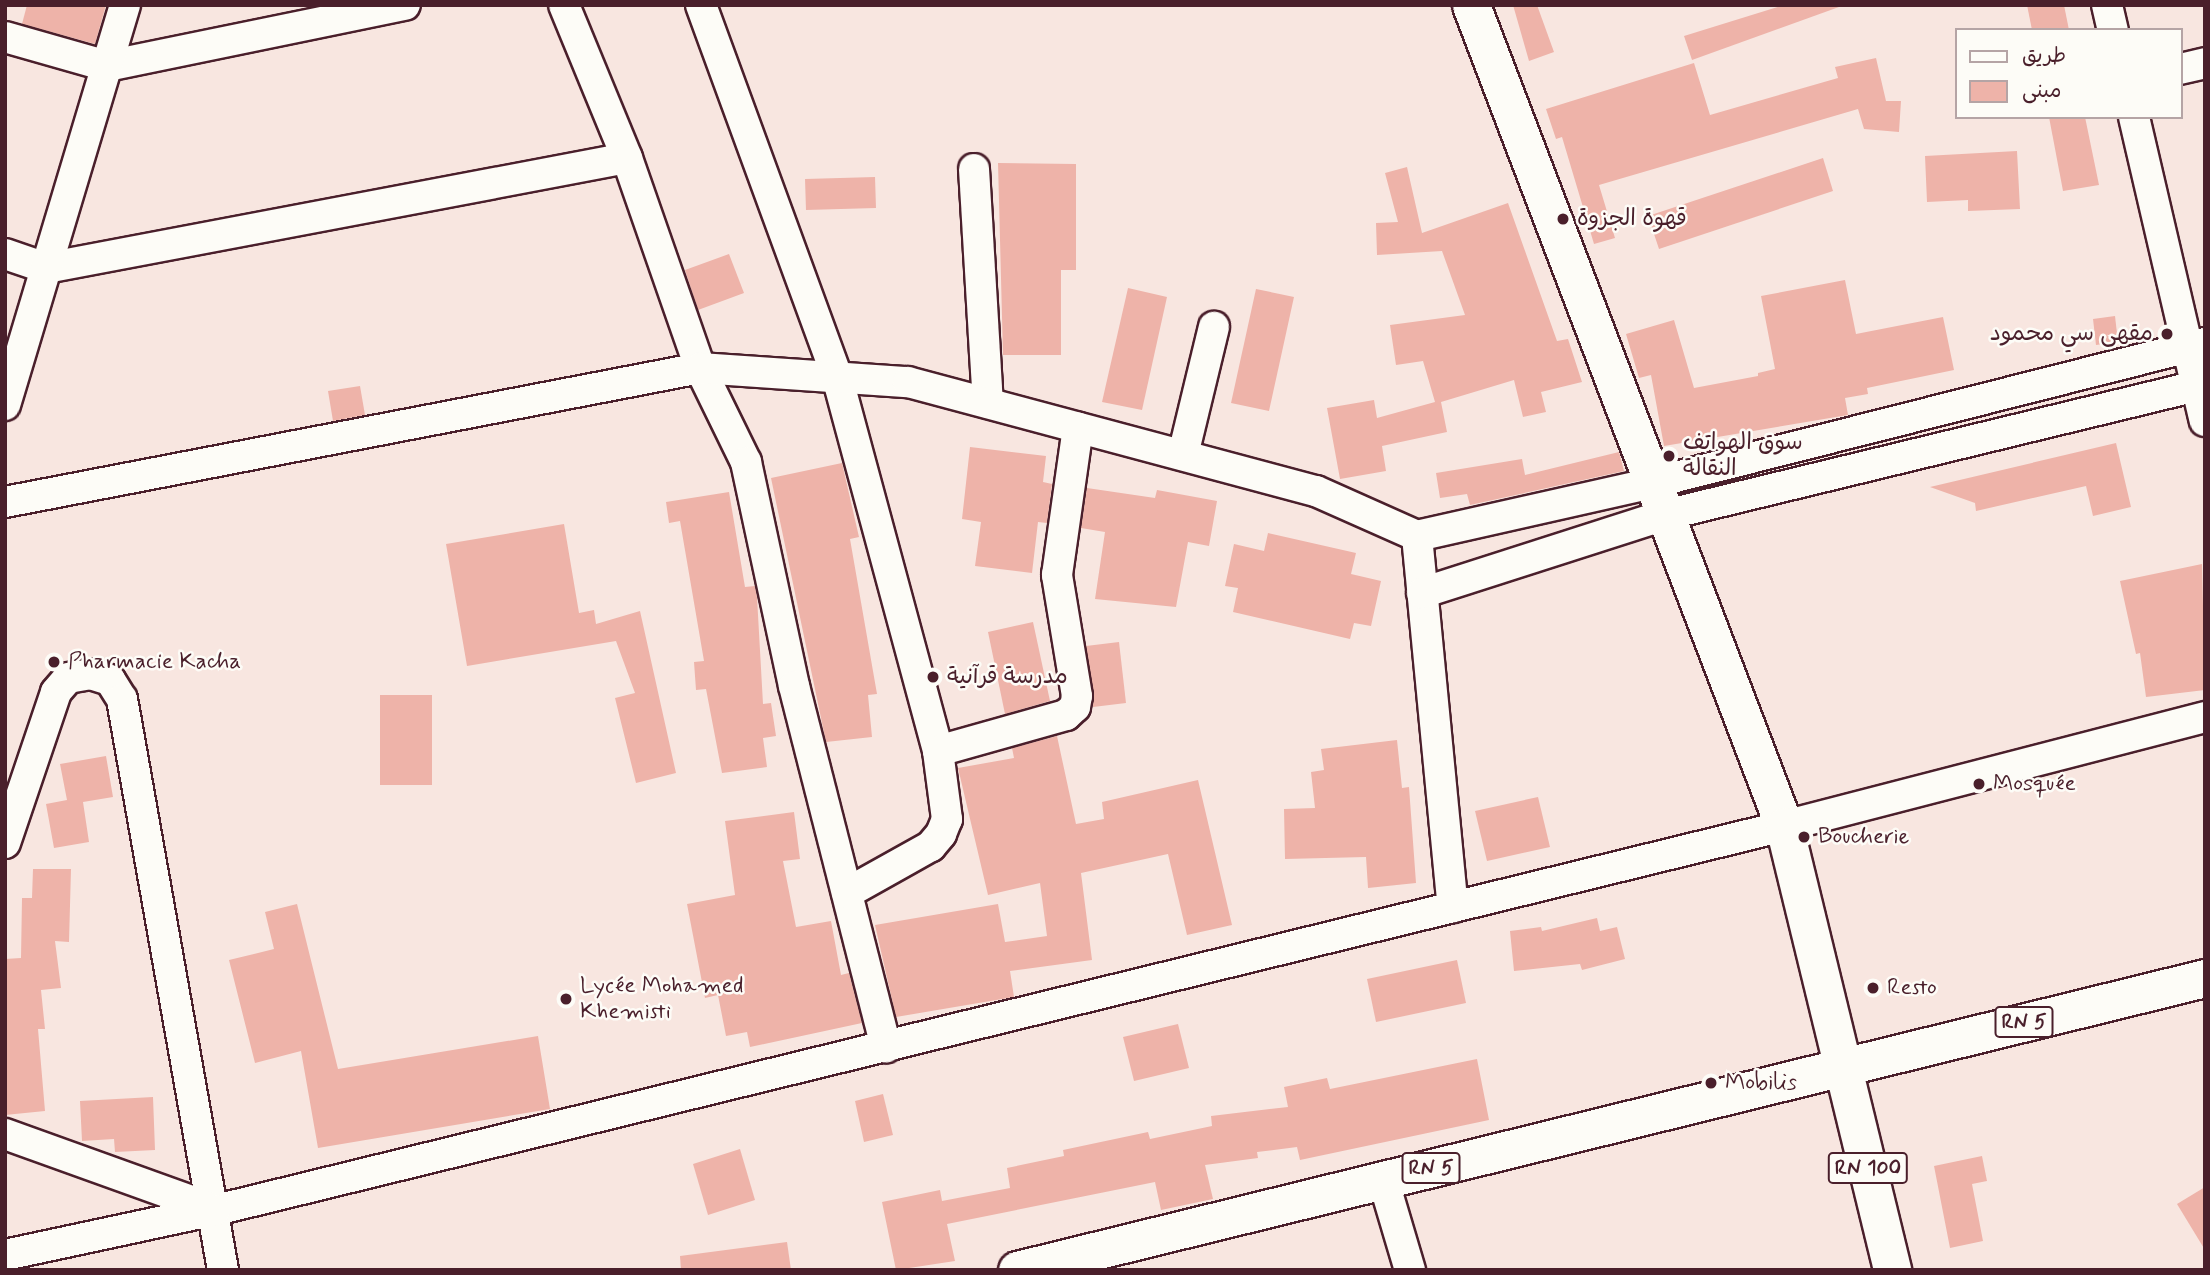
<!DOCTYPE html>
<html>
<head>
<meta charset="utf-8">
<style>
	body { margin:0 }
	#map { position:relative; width:2210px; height:1275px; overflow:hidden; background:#f8e6e0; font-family:Mynerve,"Playpen Sans Arabic",sans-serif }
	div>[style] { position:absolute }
	.building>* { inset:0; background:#eeb3a9 }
	.roads { filter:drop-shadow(2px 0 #4a1f2b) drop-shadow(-2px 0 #4a1f2b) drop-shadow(0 2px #4a1f2b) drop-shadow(0 -2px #4a1f2b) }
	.minor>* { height:30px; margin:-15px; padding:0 15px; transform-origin:15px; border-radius:15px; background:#fdfcf7 }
	.major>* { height:37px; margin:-18.5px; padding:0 18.5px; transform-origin:18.5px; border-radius:18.5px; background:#fdfcf7 }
	.dots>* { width:19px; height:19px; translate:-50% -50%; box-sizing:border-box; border:4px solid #fdfcf7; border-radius:50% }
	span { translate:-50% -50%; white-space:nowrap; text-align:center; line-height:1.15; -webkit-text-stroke:5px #fdfcf7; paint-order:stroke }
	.shield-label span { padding:2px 5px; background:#fdfcf7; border:2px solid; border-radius:5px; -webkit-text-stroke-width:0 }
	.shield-label { font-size:21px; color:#4a1f2b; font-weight:700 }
	.poi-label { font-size:23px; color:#4a1f2b }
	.left { translate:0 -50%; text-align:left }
	.right { translate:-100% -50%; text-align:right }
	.frame { position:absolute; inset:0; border:7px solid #4a1f2b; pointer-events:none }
	.legend { position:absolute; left:1955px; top:28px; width:228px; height:91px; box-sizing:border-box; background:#fdfcf7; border:2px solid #b5a4a5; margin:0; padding:9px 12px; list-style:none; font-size:21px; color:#4a1f2b }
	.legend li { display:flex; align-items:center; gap:14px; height:35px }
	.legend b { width:35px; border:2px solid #b5a4a5 }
</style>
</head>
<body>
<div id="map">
	<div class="building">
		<i style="clip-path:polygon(27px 5px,106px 5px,95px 44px,22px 24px)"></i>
		<i style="clip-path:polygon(1513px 5px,1537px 5px,1554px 52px,1529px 61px)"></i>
		<i style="clip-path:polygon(1784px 5px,1839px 7px,1692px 60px,1684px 36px)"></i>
		<i style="clip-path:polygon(2027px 5px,2064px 5px,2069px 30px,2032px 30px)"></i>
		<i style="clip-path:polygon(1876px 58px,1886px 101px,1901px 101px,1899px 132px,1864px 129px,1858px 109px,1599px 185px,1615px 238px,1594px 244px,1562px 137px,1556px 139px,1546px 109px,1694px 63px,1710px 115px,1838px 78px,1835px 67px)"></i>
		<i style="clip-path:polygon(2049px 117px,2085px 117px,2099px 185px,2063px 191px)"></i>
		<i style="clip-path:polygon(2017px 151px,2020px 209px,1968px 211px,1968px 200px,1927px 202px,1925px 156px)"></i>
		<i style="clip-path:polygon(1823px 158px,1833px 191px,1659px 249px,1648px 216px)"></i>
		<i style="clip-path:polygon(998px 163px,1076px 164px,1076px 270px,1061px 270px,1061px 355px,1003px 355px)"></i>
		<i style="clip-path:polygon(1407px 167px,1422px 233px,1508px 203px,1557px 341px,1568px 339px,1582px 382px,1541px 392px,1546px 412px,1523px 417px,1514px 380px,1441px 402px,1447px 432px,1382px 446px,1386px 471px,1340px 479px,1327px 408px,1374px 400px,1377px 418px,1435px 402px,1423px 361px,1396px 365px,1390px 325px,1465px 315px,1442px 251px,1377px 255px,1376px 223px,1398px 222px,1385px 173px)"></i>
		<i style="clip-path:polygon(875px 177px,876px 208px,806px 210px,805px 179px)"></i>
		<i style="clip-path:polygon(729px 254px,744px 293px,698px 310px,685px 270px)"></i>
		<i style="clip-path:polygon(1845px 280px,1856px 334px,1943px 317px,1954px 370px,1867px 388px,1868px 394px,1845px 398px,1848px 415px,1664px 446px,1651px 375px,1639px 378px,1626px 334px,1674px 320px,1694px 388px,1758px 376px,1758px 373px,1775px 369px,1761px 296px)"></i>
		<i style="clip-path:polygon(1128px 288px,1167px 297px,1142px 410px,1102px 402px)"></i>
		<i style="clip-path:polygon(1256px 289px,1294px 297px,1269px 411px,1231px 403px)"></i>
		<i style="clip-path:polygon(2115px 316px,2118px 342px,2096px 345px,2093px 319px)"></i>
		<i style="clip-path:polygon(360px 386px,365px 415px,333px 421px,328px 391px)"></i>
		<i style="clip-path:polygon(2116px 443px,2131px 507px,2093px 516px,2086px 486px,1976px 511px,1975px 503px,1930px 487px)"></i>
		<i style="clip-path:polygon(970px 447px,1046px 456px,1043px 482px,1052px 484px,1047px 523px,1038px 522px,1032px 573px,975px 566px,981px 522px,962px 519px)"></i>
		<i style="clip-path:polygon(1619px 452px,1624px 471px,1470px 505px,1467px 494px,1440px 498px,1436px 473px,1522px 459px,1525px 475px)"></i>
		<i style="clip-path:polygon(842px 463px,859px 537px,850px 539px,877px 694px,868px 695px,872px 737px,826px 742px,771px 478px)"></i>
		<i style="clip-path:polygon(1087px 488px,1155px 498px,1157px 490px,1217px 501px,1209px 546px,1188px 542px,1176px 607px,1095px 599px,1105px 532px,1081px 528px)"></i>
		<i style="clip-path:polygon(729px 492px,745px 587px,755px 586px,757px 597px,763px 704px,771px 703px,776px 736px,763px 738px,767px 767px,722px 773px,706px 689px,696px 690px,694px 662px,704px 661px,680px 521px,669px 523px,666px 502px)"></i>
		<i style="clip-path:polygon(564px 524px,579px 613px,594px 610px,596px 624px,640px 611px,676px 773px,636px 783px,615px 698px,635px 693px,616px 641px,467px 666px,446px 544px)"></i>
		<i style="clip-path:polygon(1268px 533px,1356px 553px,1351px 574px,1381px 581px,1371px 626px,1354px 623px,1350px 639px,1233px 612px,1238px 588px,1225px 586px,1234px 544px,1264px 551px)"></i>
		<i style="clip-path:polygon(2202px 564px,2205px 690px,2146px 697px,2140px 653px,2136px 654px,2120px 581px)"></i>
		<i style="clip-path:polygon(1033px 622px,1050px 701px,1005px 714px,988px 632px)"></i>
		<i style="clip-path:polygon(1119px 642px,1126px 703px,1093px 707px,1086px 646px)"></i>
		<i style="clip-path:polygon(380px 695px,432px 695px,432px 785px,380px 785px)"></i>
		<i style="clip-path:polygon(1057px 736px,1076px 824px,1104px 819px,1102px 802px,1198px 780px,1232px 925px,1187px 935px,1168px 854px,1081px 873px,1092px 960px,1010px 971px,1014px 997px,896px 1017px,875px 925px,998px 904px,1005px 942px,1047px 936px,1040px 883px,988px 895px,958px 768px,1014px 758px,1012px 748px)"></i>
		<i style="clip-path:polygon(1397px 740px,1402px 788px,1409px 787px,1416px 883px,1368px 888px,1366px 857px,1285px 859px,1284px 809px,1315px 808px,1311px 772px,1324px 770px,1321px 749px)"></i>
		<i style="clip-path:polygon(106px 756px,113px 797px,83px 802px,89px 842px,54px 848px,46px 804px,67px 800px,60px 764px)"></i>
		<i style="clip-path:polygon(1538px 797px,1550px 847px,1487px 861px,1475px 811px)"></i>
		<i style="clip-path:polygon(794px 812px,800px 859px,783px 861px,796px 927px,831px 921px,841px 975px,849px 973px,862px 1023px,750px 1047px,747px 1032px,726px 1036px,718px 995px,705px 998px,687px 904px,735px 895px,725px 821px)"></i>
		<i style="clip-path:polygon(33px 869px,71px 869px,69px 942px,55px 941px,61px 988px,41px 990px,45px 1029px,38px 1029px,45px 1111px,5px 1115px,5px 959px,21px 958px,22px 898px,32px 898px)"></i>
		<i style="clip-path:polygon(297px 904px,338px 1069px,538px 1036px,550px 1109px,318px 1148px,301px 1051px,255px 1063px,229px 960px,274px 949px,265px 912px)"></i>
		<i style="clip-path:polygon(1597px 918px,1600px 931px,1617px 927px,1625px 959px,1582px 970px,1580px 964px,1514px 971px,1510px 931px,1541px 927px,1542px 931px)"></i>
		<i style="clip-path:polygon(1457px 960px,1466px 1003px,1376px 1022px,1367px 979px)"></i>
		<i style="clip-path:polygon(1178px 1024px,1189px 1068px,1134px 1081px,1123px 1037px)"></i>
		<i style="clip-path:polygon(1477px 1059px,1489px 1120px,1300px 1160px,1297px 1147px,1257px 1152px,1258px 1158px,1205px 1165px,1213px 1199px,1161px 1210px,1155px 1182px,947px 1224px,955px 1261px,896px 1270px,882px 1202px,940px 1190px,942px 1201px,1010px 1188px,1007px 1168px,1064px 1156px,1063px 1150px,1148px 1132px,1150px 1139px,1212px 1126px,1211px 1116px,1288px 1107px,1284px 1087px,1327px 1078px,1330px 1089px)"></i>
		<i style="clip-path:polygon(883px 1094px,893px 1135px,864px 1142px,855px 1101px)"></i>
		<i style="clip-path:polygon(153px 1097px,155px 1150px,115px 1152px,114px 1139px,82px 1141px,80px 1101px)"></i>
		<i style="clip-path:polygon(740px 1149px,755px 1200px,708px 1215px,693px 1164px)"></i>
		<i style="clip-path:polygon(1982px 1156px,1987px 1181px,1972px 1184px,1983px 1241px,1950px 1248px,1934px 1166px)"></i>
		<i style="clip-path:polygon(2205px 1187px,2205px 1250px,2177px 1204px)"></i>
		<i style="clip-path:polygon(787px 1242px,791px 1270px,681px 1270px,680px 1256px)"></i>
	</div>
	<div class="roads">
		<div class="minor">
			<i style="left:564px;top:5px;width:165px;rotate:67.6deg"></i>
			<i style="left:627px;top:158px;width:222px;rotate:70.8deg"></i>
			<i style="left:700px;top:368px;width:105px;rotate:63.9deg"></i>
			<i style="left:746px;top:462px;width:229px;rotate:77.9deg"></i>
			<i style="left:794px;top:686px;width:373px;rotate:75.7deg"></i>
			<i style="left:701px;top:5px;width:399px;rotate:69.9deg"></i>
			<i style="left:838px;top:380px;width:384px;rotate:74.9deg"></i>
			<i style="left:938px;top:751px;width:69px;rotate:82.5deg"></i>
			<i style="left:947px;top:819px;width:16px;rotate:112deg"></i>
			<i style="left:941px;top:834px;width:16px;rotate:130deg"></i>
			<i style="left:931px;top:846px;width:96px;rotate:150.8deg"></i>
			<i style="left:2107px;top:5px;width:26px;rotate:77deg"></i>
			<i style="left:5px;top:37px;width:106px;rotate:15.9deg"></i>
			<i style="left:107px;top:66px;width:304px;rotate:-11.6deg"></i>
			<i style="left:2180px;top:69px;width:26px;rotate:-13deg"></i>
			<i style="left:2134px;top:117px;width:312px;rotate:76.9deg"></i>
			<i style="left:974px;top:169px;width:234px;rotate:86.6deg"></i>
			<i style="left:5px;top:254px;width:43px;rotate:18.9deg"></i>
			<i style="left:46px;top:268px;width:591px;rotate:-10.72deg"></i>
			<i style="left:5px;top:405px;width:418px;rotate:-73.3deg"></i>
			<i style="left:1183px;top:455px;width:132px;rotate:-76.4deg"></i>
			<i style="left:5px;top:502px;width:708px;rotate:-10.91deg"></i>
			<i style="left:700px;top:368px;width:208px;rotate:3.9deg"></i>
			<i style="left:908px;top:382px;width:422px;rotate:15deg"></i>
			<i style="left:1316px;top:491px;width:111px;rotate:24deg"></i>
			<i style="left:1417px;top:536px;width:241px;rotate:-12.7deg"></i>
			<i style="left:1652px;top:483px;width:570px;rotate:-14.21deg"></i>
			<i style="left:1417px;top:536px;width:373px;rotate:84.5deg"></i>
			<i style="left:1422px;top:593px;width:255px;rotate:-17.8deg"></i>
			<i style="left:1665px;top:515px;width:556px;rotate:-13.64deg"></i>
			<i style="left:938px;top:751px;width:133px;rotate:-15.7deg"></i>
			<i style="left:1066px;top:715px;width:12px;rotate:-42deg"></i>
			<i style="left:1075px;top:707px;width:11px;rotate:-80deg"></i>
			<i style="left:1077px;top:696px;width:123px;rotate:-99.4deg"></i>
			<i style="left:1057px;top:575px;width:149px;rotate:-81.9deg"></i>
			<i style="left:5px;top:843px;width:159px;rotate:-71.3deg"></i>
			<i style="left:56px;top:692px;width:18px;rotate:-49deg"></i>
			<i style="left:68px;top:678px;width:22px;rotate:-10deg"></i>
			<i style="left:90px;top:674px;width:21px;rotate:17deg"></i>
			<i style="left:110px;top:680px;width:22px;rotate:58deg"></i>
			<i style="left:122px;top:699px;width:580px;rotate:79.97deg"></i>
			<i style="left:5px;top:1134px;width:224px;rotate:19.8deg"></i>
			<i style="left:216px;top:1210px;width:1614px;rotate:-13.76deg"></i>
			<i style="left:1784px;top:826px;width:435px;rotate:-14.5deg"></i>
			<i style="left:1383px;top:1179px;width:95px;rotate:73.5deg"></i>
			<i style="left:5px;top:1255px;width:215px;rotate:-12.1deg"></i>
		</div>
		<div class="major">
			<i style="left:1471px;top:5px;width:879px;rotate:69.13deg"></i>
			<i style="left:1784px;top:826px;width:457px;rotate:76.3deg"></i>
			<i style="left:1017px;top:1270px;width:1223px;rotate:-13.81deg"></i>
		</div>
	</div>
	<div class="dots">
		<i style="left:1563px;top:219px;background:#4a1f2b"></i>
		<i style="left:2167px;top:334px;background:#4a1f2b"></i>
		<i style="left:1669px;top:456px;background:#4a1f2b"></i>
		<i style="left:54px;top:662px;background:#4a1f2b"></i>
		<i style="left:933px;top:677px;background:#4a1f2b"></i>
		<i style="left:1979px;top:784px;background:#4a1f2b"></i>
		<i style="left:1804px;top:837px;background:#4a1f2b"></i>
		<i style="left:1873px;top:988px;background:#4a1f2b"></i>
		<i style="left:566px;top:999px;background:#4a1f2b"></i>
		<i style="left:1711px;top:1083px;background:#4a1f2b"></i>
	</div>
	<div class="shield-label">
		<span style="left:2024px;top:1022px">RN 5</span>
		<span style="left:1431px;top:1168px">RN 5</span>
		<span style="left:1868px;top:1168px">RN 100</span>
	</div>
	<div class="poi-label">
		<span class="left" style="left:1577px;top:219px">قهوة الجزوة</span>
		<span class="right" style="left:2153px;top:334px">مقهى سي محمود</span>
		<span class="left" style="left:1683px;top:456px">سوق الهواتف<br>النقالة</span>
		<span class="left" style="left:68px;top:662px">Pharmacie Kacha</span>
		<span class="left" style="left:947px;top:677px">مدرسة قرآنية</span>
		<span class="left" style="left:1993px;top:784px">Mosquée</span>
		<span class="left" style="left:1818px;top:837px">Boucherie</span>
		<span class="left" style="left:580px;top:999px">Lycée Mohamed<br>Khemisti</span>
		<span class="left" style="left:1887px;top:988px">Resto</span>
		<span class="left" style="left:1725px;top:1083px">Mobilis</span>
	</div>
	<div class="frame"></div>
	<ul class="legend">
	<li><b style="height:9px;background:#fdfcf7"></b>طريق</li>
	<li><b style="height:19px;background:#eeb3a9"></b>مبنى</li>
	</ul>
</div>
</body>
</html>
